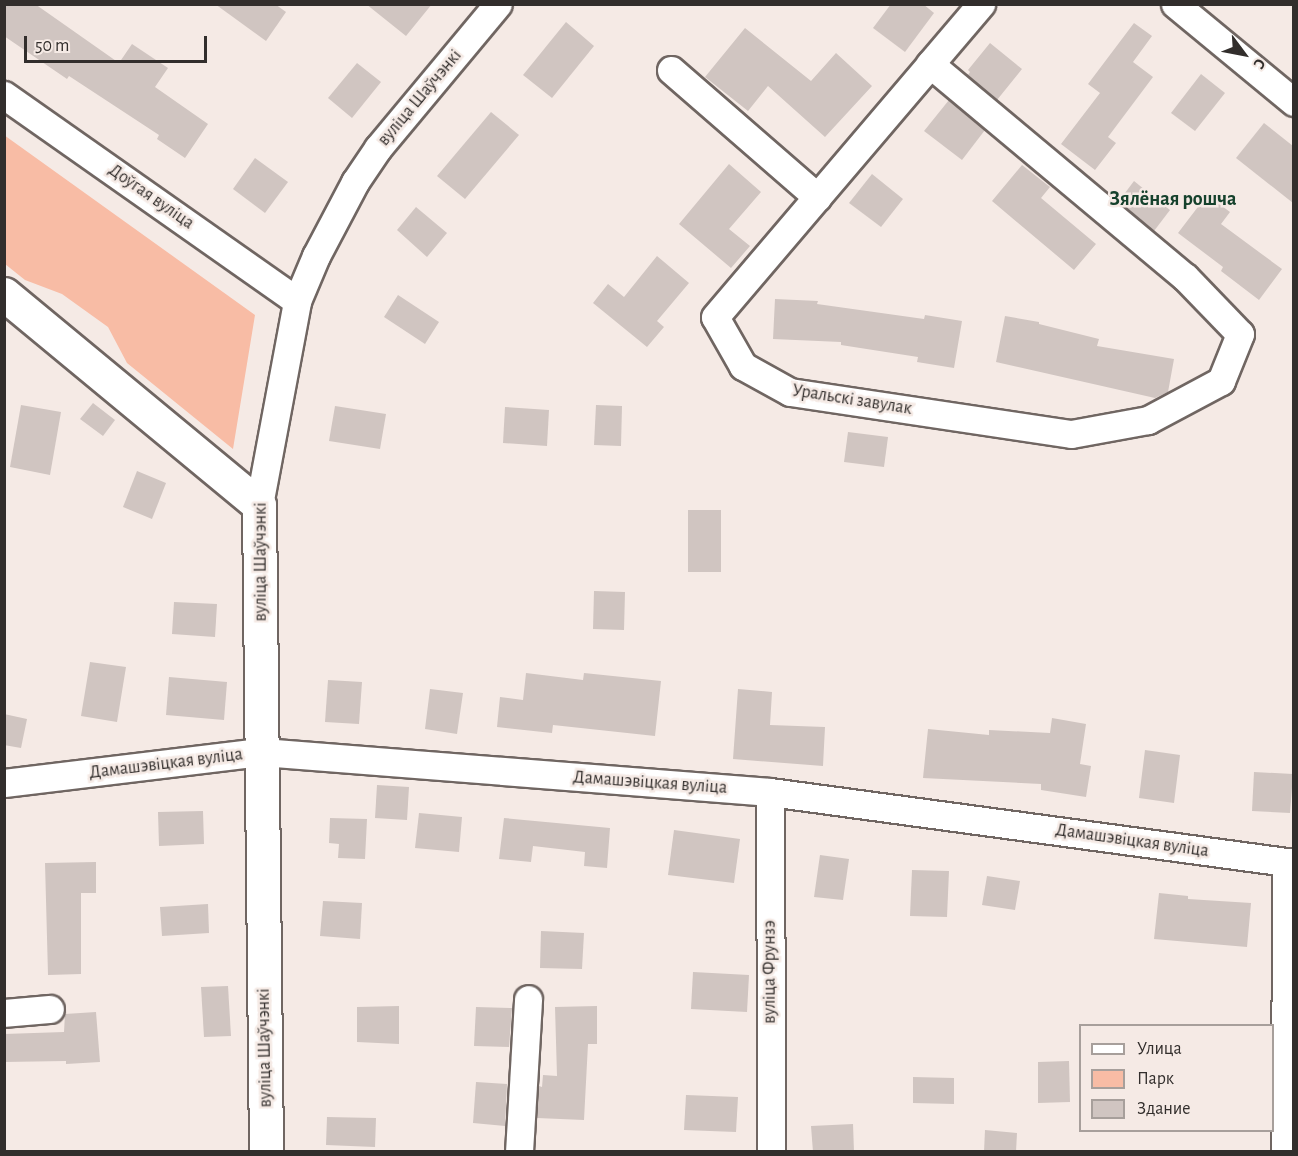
<!DOCTYPE html>
<html>
<head>
<meta charset="utf-8">
<style>
	body { margin:0 }
	#map { position:relative; width:1298px; height:1156px; overflow:hidden; background:#f5eae5; font-family:"Alegreya Sans",sans-serif }
	div>[style] { position:absolute }
	.green>* { inset:0; background:#f8bca5 }
	.building>* { inset:0; background:#d0c5c1 }
	.roads { filter:drop-shadow(2px 0 #706662) drop-shadow(-2px 0 #706662) drop-shadow(0 2px #706662) drop-shadow(0 -2px #706662) }
	.minor>* { height:27px; margin:-13.5px; padding:0 13.5px; transform-origin:13.5px; border-radius:13.5px; background:#fff }
	.major>* { height:33px; margin:-16.5px; padding:0 16.5px; transform-origin:16.5px; border-radius:16.5px; background:#fff }
	span { translate:-50% -50%; white-space:nowrap; text-align:center; line-height:1.15; -webkit-text-stroke:5px #f5eae5; paint-order:stroke }
	.street-label { font-size:18px; color:#322e2c }
	.neighbourhood-label { font-size:20px; color:#15412c; font-weight:700 }
	.frame { position:absolute; inset:0; border:6px solid #322e2c; pointer-events:none }
	.legend { position:absolute; left:1079px; top:1024px; width:195px; height:108px; box-sizing:border-box; background:#f5eae5; border:2px solid #a79f9b; margin:0; padding:8px 10px; list-style:none; font-size:18px; color:#322e2c }
	.legend li { display:flex; align-items:center; gap:12px; height:30px }
	.legend b { width:30px; border:2px solid #a79f9b }
	.north { position:absolute; left:1214px; top:24px; width:60px; height:60px; -webkit-text-stroke:4px #f5eae5; paint-order:stroke; rotate:122deg; font-size:16px; font-weight:700; line-height:24px; text-align:center; color:#322e2c }
	.north::after { content:''; display:block; margin:auto; width:21px; height:27px; background:#322e2c; clip-path:polygon(50% 0,100% 100%,50% 72%,0 100%) }
	.scale { position:absolute; left:24px; top:36px; width:183px; height:27px; box-sizing:border-box; border:3px solid #322e2c; border-top:0; padding-left:8px; font-size:18px; line-height:21px; white-space:nowrap; color:#322e2c; -webkit-text-stroke:4px #f5eae5; paint-order:stroke }
</style>
</head>
<body>
<div id="map">
	<div class="green">
		<i style="clip-path:polygon(4px 135px,255px 315px,233px 449px,127px 363px,108px 327px,62px 294px,25px 280px,5px 264px)"></i>
	</div>
	<div class="building">
		<i style="clip-path:polygon(4px 4px,35px 4px,119px 63px,132px 44px,168px 68px,155px 87px,208px 124px,185px 158px,157px 139px,159px 135px,69px 76px,67px 79px,4px 36px)"></i>
		<i style="clip-path:polygon(215px 4px,275px 4px,286px 12px,266px 41px)"></i>
		<i style="clip-path:polygon(366px 4px,432px 4px,406px 36px)"></i>
		<i style="clip-path:polygon(891px 4px,923px 4px,934px 13px,905px 52px,873px 28px)"></i>
		<i style="clip-path:polygon(566px 22px,594px 46px,552px 98px,523px 75px)"></i>
		<i style="clip-path:polygon(1134px 23px,1152px 36px,1133px 62px,1153px 77px,1108px 137px,1116px 143px,1095px 170px,1061px 144px,1100px 93px,1088px 84px)"></i>
		<i style="clip-path:polygon(745px 28px,811px 81px,836px 53px,872px 86px,825px 137px,768px 86px,748px 111px,705px 77px)"></i>
		<i style="clip-path:polygon(990px 43px,1022px 69px,997px 100px,968px 75px,970px 72px,968px 70px)"></i>
		<i style="clip-path:polygon(357px 63px,381px 82px,352px 118px,328px 98px)"></i>
		<i style="clip-path:polygon(1201px 74px,1225px 93px,1195px 131px,1171px 113px)"></i>
		<i style="clip-path:polygon(949px 100px,985px 130px,962px 160px,924px 131px)"></i>
		<i style="clip-path:polygon(491px 112px,519px 135px,465px 199px,437px 176px)"></i>
		<i style="clip-path:polygon(1264px 123px,1293px 146px,1293px 203px,1236px 158px)"></i>
		<i style="clip-path:polygon(255px 158px,288px 182px,265px 213px,233px 189px)"></i>
		<i style="clip-path:polygon(729px 164px,761px 192px,729px 229px,750px 246px,731px 268px,679px 224px)"></i>
		<i style="clip-path:polygon(1022px 165px,1050px 187px,1041px 198px,1096px 244px,1074px 270px,992px 201px)"></i>
		<i style="clip-path:polygon(872px 174px,903px 199px,881px 227px,849px 203px)"></i>
		<i style="clip-path:polygon(1134px 181px,1170px 210px,1154px 231px,1119px 201px)"></i>
		<i style="clip-path:polygon(1207px 195px,1230px 212px,1221px 224px,1282px 269px,1259px 300px,1221px 271px,1223px 267px,1178px 233px)"></i>
		<i style="clip-path:polygon(416px 207px,447px 233px,427px 257px,397px 230px)"></i>
		<i style="clip-path:polygon(657px 256px,689px 283px,657px 321px,664px 327px,647px 347px,593px 303px,608px 284px,624px 297px)"></i>
		<i style="clip-path:polygon(398px 295px,439px 322px,425px 344px,384px 317px)"></i>
		<i style="clip-path:polygon(775px 299px,818px 301px,817px 304px,924px 319px,925px 315px,962px 321px,954px 368px,917px 362px,918px 357px,841px 345px,841px 342px,773px 339px)"></i>
		<i style="clip-path:polygon(1005px 316px,1039px 322px,1039px 324px,1099px 339px,1097px 346px,1174px 359px,1168px 392px,1155px 398px,996px 362px)"></i>
		<i style="clip-path:polygon(93px 403px,115px 420px,103px 436px,80px 419px)"></i>
		<i style="clip-path:polygon(21px 405px,61px 412px,50px 475px,10px 467px)"></i>
		<i style="clip-path:polygon(596px 405px,622px 406px,621px 446px,594px 445px)"></i>
		<i style="clip-path:polygon(335px 406px,386px 414px,380px 449px,329px 441px)"></i>
		<i style="clip-path:polygon(505px 407px,549px 410px,547px 446px,503px 443px)"></i>
		<i style="clip-path:polygon(848px 432px,888px 437px,884px 467px,844px 462px)"></i>
		<i style="clip-path:polygon(137px 471px,166px 483px,152px 519px,123px 507px)"></i>
		<i style="clip-path:polygon(688px 510px,721px 510px,721px 572px,688px 572px)"></i>
		<i style="clip-path:polygon(594px 591px,625px 592px,624px 630px,593px 629px)"></i>
		<i style="clip-path:polygon(174px 602px,217px 604px,215px 637px,172px 634px)"></i>
		<i style="clip-path:polygon(90px 662px,126px 667px,117px 722px,81px 716px)"></i>
		<i style="clip-path:polygon(526px 673px,583px 680px,584px 673px,661px 681px,655px 736px,553px 725px,552px 733px,497px 727px,500px 697px,523px 700px)"></i>
		<i style="clip-path:polygon(169px 677px,227px 682px,224px 720px,166px 715px)"></i>
		<i style="clip-path:polygon(328px 680px,362px 682px,359px 724px,325px 722px)"></i>
		<i style="clip-path:polygon(430px 689px,463px 693px,457px 734px,425px 729px)"></i>
		<i style="clip-path:polygon(738px 689px,772px 692px,770px 725px,825px 727px,823px 766px,733px 759px)"></i>
		<i style="clip-path:polygon(4px 714px,27px 719px,21px 748px,4px 745px)"></i>
		<i style="clip-path:polygon(1052px 718px,1086px 724px,1080px 764px,1091px 766px,1086px 797px,1041px 790px,1041px 784px,923px 778px,928px 729px,989px 735px,989px 730px,1050px 733px)"></i>
		<i style="clip-path:polygon(1145px 750px,1180px 755px,1174px 803px,1139px 798px)"></i>
		<i style="clip-path:polygon(1254px 772px,1293px 774px,1290px 813px,1252px 811px)"></i>
		<i style="clip-path:polygon(377px 785px,409px 787px,407px 820px,375px 818px)"></i>
		<i style="clip-path:polygon(203px 811px,204px 844px,159px 846px,158px 812px)"></i>
		<i style="clip-path:polygon(419px 813px,462px 817px,459px 852px,415px 848px)"></i>
		<i style="clip-path:polygon(330px 818px,367px 819px,365px 859px,338px 858px,339px 844px,329px 843px)"></i>
		<i style="clip-path:polygon(504px 818px,610px 828px,607px 868px,584px 866px,585px 852px,533px 846px,531px 862px,499px 859px)"></i>
		<i style="clip-path:polygon(674px 830px,740px 839px,734px 883px,668px 875px)"></i>
		<i style="clip-path:polygon(820px 855px,849px 859px,843px 900px,814px 897px)"></i>
		<i style="clip-path:polygon(96px 862px,96px 893px,81px 893px,81px 974px,48px 975px,45px 863px)"></i>
		<i style="clip-path:polygon(912px 870px,949px 871px,947px 917px,910px 916px)"></i>
		<i style="clip-path:polygon(987px 876px,1020px 881px,1015px 910px,982px 905px)"></i>
		<i style="clip-path:polygon(1159px 893px,1188px 896px,1188px 899px,1251px 903px,1247px 947px,1154px 939px)"></i>
		<i style="clip-path:polygon(323px 901px,362px 903px,360px 939px,320px 936px)"></i>
		<i style="clip-path:polygon(208px 904px,209px 933px,162px 936px,160px 907px)"></i>
		<i style="clip-path:polygon(541px 931px,584px 933px,582px 969px,540px 968px)"></i>
		<i style="clip-path:polygon(693px 972px,749px 975px,747px 1012px,691px 1009px)"></i>
		<i style="clip-path:polygon(228px 986px,231px 1036px,204px 1037px,201px 987px)"></i>
		<i style="clip-path:polygon(399px 1006px,399px 1044px,357px 1042px,357px 1007px)"></i>
		<i style="clip-path:polygon(597px 1006px,597px 1044px,588px 1044px,584px 1120px,537px 1118px,539px 1086px,542px 1087px,543px 1075px,557px 1076px,555px 1007px)"></i>
		<i style="clip-path:polygon(476px 1007px,512px 1008px,509px 1047px,474px 1046px)"></i>
		<i style="clip-path:polygon(96px 1012px,100px 1062px,66px 1064px,66px 1061px,4px 1062px,4px 1034px,64px 1032px,65px 1014px)"></i>
		<i style="clip-path:polygon(1069px 1061px,1070px 1102px,1038px 1103px,1038px 1062px)"></i>
		<i style="clip-path:polygon(913px 1077px,954px 1078px,954px 1104px,913px 1103px)"></i>
		<i style="clip-path:polygon(476px 1082px,507px 1084px,505px 1126px,473px 1123px)"></i>
		<i style="clip-path:polygon(686px 1095px,738px 1097px,736px 1132px,684px 1130px)"></i>
		<i style="clip-path:polygon(327px 1117px,376px 1118px,375px 1147px,326px 1145px)"></i>
		<i style="clip-path:polygon(853px 1124px,854px 1152px,813px 1152px,811px 1126px)"></i>
		<i style="clip-path:polygon(985px 1130px,1017px 1133px,1016px 1152px,984px 1152px)"></i>
	</div>
	<div class="roads">
		<div class="minor">
			<i style="left:1175px;top:4px;width:154px;rotate:39.5deg"></i>
			<i style="left:930px;top:64px;width:332px;rotate:39.9deg"></i>
			<i style="left:1185px;top:277px;width:79px;rotate:46deg"></i>
			<i style="left:1240px;top:334px;width:51px;rotate:112deg"></i>
			<i style="left:1221px;top:381px;width:83px;rotate:151.9deg"></i>
			<i style="left:1148px;top:420px;width:78px;rotate:169.7deg"></i>
			<i style="left:1071px;top:434px;width:284px;rotate:-171.5deg"></i>
			<i style="left:790px;top:392px;width:54px;rotate:-151deg"></i>
			<i style="left:743px;top:366px;width:56px;rotate:-119.7deg"></i>
			<i style="left:715px;top:317px;width:332px;rotate:-49.6deg"></i>
			<i style="left:930px;top:64px;width:79px;rotate:-49.6deg"></i>
			<i style="left:671px;top:70px;width:194px;rotate:41deg"></i>
			<i style="left:4px;top:95px;width:358px;rotate:35.1deg"></i>
			<i style="left:259px;top:505px;width:208px;rotate:-79.4deg"></i>
			<i style="left:297px;top:301px;width:49px;rotate:-67.1deg"></i>
			<i style="left:316px;top:256px;width:84px;rotate:-62.2deg"></i>
			<i style="left:355px;top:182px;width:41px;rotate:-55.9deg"></i>
			<i style="left:378px;top:148px;width:187px;rotate:-50.2deg"></i>
			<i style="left:4px;top:783px;width:260px;rotate:-6.9deg"></i>
			<i style="left:262px;top:752px;width:510px;rotate:4.5deg"></i>
			<i style="left:770px;top:792px;width:529px;rotate:7.72deg"></i>
			<i style="left:770px;top:792px;width:360px;rotate:89.8deg"></i>
			<i style="left:4px;top:1013px;width:46px;rotate:-5deg"></i>
			<i style="left:519px;top:1152px;width:153px;rotate:-86.6deg"></i>
			<i style="left:1285px;top:1152px;width:290px;rotate:-89.8deg"></i>
		</div>
		<div class="major">
			<i style="left:4px;top:294px;width:331px;rotate:39.6deg"></i>
			<i style="left:259px;top:505px;width:647px;rotate:89.38deg"></i>
		</div>
	</div>
	<div class="street-label">
		<span style="left:420px;top:98px;rotate:-50deg">вуліца Шаўчэнкі</span>
		<span style="left:151px;top:197px;rotate:35deg">Доўгая вуліца</span>
		<span style="left:852px;top:400px;rotate:9deg">Уральскі завулак</span>
		<span style="left:261px;top:562px;rotate:-90deg">вуліца Шаўчэнкі</span>
		<span style="left:166px;top:764px;rotate:-7deg">Дамашэвіцкая вуліца</span>
		<span style="left:650px;top:783px;rotate:4deg">Дамашэвіцкая вуліца</span>
		<span style="left:1132px;top:841px;rotate:8deg">Дамашэвіцкая вуліца</span>
		<span style="left:770px;top:972px;rotate:-90deg">вуліца Фрунзэ</span>
		<span style="left:265px;top:1048px;rotate:-91deg">вуліца Шаўчэнкі</span>
	</div>
	<div class="neighbourhood-label">
		<span style="left:1173px;top:199px">Зялёная рошча</span>
	</div>
	<div class="frame"></div>
	<ul class="legend">
	<li><b style="height:8px;background:#fff"></b>Улица</li>
	<li><b style="height:16px;background:#f8bca5"></b>Парк</li>
	<li><b style="height:16px;background:#d0c5c1"></b>Здание</li>
	</ul>
	<div class="north">С</div>
	<div class="scale">50 m</div>
</div>
</body>
</html>
